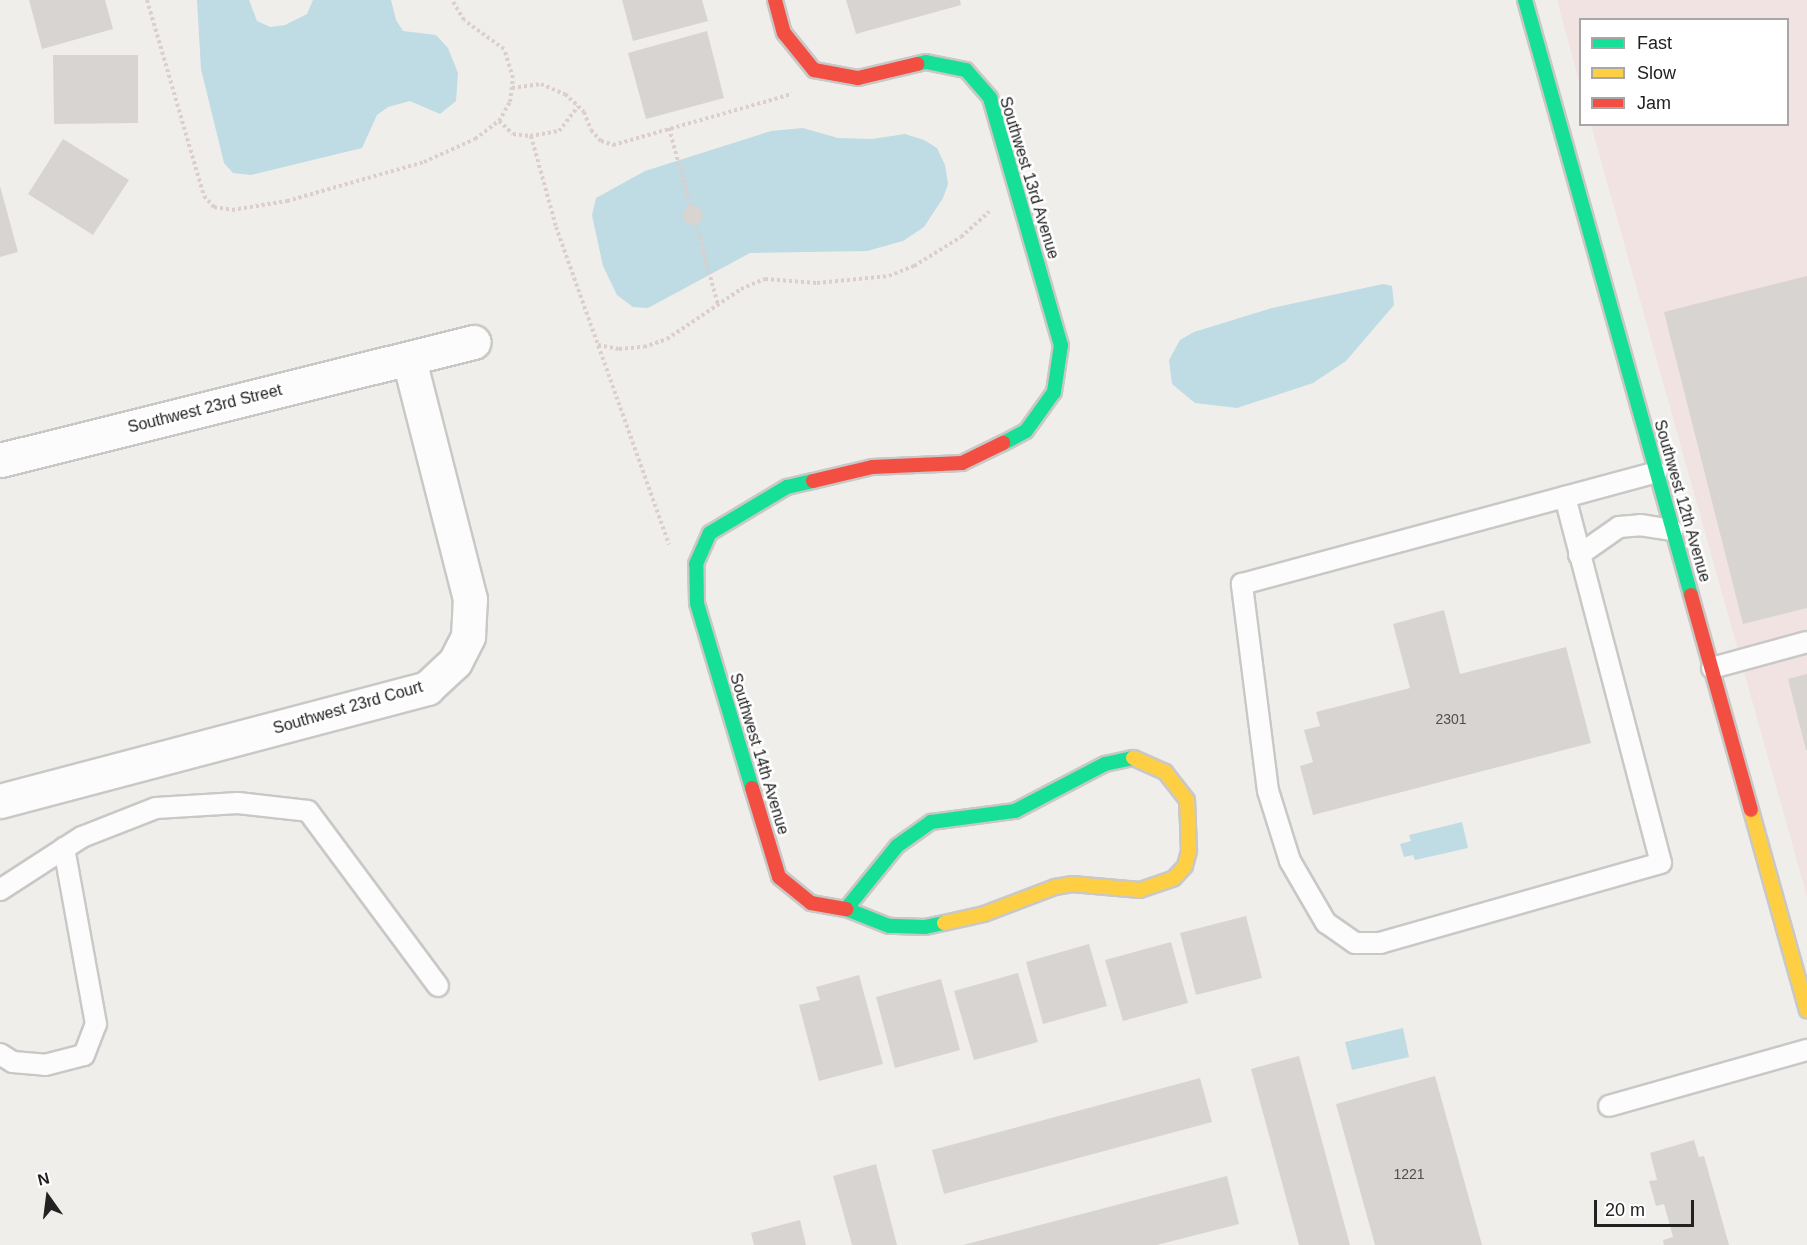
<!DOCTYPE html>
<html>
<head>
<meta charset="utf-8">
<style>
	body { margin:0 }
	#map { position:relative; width:1807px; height:1245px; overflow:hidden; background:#f0eeeb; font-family:Helvetica,sans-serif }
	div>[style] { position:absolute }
	.commercial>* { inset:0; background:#f1e3e1 }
	.water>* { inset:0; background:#bfdbe3 }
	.building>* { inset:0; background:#d7d4d2 }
	.round { border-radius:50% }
	.path>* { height:4px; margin-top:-2px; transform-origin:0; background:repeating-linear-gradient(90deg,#dccecd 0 3px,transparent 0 6px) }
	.roads { filter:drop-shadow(2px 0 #c9c8c7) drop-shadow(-2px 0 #c9c8c7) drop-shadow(0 2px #c9c8c7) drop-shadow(0 -2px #c9c8c7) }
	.lane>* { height:20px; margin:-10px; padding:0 10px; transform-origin:10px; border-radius:10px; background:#fdfcfc }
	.street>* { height:33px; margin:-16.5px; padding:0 16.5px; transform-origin:16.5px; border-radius:16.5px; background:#fdfcfc }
	.fast>* { height:14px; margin:-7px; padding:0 7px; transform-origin:7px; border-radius:7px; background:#16e098 }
	.slow>* { height:14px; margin:-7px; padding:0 7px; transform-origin:7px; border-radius:7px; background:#ffcf43 }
	.jam>* { height:14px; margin:-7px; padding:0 7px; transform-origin:7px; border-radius:7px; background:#f24e42 }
	span { translate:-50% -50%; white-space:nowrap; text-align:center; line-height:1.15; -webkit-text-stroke:5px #fff; paint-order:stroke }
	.number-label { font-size:14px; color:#4f4e4e }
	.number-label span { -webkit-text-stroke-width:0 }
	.street-label { font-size:16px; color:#222 }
	.legend { position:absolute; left:1579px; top:18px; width:210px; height:108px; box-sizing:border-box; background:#fff; border:2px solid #a7a7a7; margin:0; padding:8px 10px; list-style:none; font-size:18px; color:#222 }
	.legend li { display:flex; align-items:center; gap:12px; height:30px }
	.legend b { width:30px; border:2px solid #a7a7a7 }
	.north { position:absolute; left:18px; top:1167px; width:60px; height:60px; -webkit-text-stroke:4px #fff; paint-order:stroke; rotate:346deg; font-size:16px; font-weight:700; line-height:24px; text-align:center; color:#222 }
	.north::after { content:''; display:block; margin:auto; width:21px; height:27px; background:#222; clip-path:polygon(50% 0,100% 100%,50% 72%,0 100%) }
	.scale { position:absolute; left:1594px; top:1200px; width:100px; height:27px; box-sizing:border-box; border:3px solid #222; border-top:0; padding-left:8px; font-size:18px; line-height:21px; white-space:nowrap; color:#222; -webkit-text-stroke:4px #fff; paint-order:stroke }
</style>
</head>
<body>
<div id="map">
	<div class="commercial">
		<i style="clip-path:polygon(1557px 0,1807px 0,1807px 897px,1591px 125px,1788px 124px,1788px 20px,1580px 20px,1580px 85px)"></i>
	</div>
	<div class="water">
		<i style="clip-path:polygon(197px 0,249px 0,257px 21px,270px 27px,285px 25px,307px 14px,313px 0,391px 0,396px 20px,403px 31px,436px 35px,448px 48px,458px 73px,456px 101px,440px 114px,410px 101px,388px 107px,377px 115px,362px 148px,251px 175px,233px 173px,224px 163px,201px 69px)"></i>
		<i style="clip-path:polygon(803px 128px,838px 138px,872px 139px,905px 134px,924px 140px,937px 148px,945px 165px,948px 184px,943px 198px,924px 227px,903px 241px,867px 251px,750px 253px,648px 308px,633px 307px,617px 295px,603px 266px,592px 215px,596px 198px,645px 171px,771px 131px)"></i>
		<i style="clip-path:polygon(1383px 284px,1392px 286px,1394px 305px,1346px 361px,1313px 383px,1237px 408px,1195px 403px,1172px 384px,1169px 360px,1180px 340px,1194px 332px,1272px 308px)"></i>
		<i style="clip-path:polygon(1462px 822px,1468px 848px,1415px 860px,1413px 855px,1404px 857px,1400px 844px,1411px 841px,1409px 835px)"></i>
		<i style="clip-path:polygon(1403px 1028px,1409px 1057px,1352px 1070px,1345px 1042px)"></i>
	</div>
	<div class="building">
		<i style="clip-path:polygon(29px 0,105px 0,113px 29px,42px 49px)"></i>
		<i style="clip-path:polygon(622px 0,702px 0,708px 21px,633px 41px)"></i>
		<i style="clip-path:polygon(846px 0,960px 0,961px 5px,856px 34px)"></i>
		<i style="clip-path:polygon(707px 31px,724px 98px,646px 119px,628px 53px)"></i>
		<i style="clip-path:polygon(53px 55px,138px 55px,138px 123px,54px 124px)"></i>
		<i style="clip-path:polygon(63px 139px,129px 180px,93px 235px,28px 194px)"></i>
		<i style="clip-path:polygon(0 186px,18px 252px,0 257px)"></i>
		<i class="round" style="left:683px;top:205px;width:20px;height:20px"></i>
		<i style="clip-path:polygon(1807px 276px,1807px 608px,1743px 624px,1664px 312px)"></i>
		<i style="clip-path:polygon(1444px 610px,1460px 674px,1566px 647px,1591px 743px,1313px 815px,1300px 766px,1313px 762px,1304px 730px,1320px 726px,1316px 712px,1410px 688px,1393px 624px)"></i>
		<i style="clip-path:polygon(1807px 674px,1807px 750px,1806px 750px,1788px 679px)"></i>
		<i style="clip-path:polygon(1246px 916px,1262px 978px,1196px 995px,1180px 933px)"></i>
		<i style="clip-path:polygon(1171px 942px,1188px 1003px,1123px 1021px,1105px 960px)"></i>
		<i style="clip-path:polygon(1089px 944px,1107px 1006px,1043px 1024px,1026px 962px)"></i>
		<i style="clip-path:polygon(1018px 973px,1038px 1042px,974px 1060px,954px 991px)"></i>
		<i style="clip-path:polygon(859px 975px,883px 1064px,819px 1081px,799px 1005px,820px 1000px,816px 987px)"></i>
		<i style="clip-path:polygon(941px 979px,960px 1050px,895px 1068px,876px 997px)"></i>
		<i style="clip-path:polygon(1299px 1056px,1350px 1245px,1299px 1245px,1251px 1069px)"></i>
		<i style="clip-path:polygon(1435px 1076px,1482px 1245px,1375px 1245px,1336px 1104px)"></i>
		<i style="clip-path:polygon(1200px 1078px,1212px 1122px,944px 1194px,932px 1150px)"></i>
		<i style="clip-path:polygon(1694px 1140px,1699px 1157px,1704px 1156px,1729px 1245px,1664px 1245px,1663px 1240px,1673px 1237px,1664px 1204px,1656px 1206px,1649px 1181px,1657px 1180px,1650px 1153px)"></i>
		<i style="clip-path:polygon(876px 1164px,897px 1245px,852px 1245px,833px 1176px)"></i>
		<i style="clip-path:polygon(1227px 1176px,1239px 1224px,1157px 1245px,963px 1245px)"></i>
		<i style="clip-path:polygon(800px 1220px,806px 1245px,754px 1245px,751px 1233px)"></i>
	</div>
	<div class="path">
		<i style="left:147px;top:0;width:204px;rotate:73.8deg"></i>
		<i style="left:204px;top:196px;width:15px;rotate:48deg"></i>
		<i style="left:214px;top:207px;width:18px;rotate:9deg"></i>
		<i style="left:232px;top:210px;width:56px;rotate:-9.3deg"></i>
		<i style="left:287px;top:201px;width:142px;rotate:-15.9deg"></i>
		<i style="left:424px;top:162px;width:56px;rotate:-24.3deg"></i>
		<i style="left:475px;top:139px;width:30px;rotate:-37deg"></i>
		<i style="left:499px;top:121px;width:22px;rotate:-60deg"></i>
		<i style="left:510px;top:102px;width:24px;rotate:-83deg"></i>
		<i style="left:513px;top:78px;width:30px;rotate:-107deg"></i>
		<i style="left:504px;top:49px;width:49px;rotate:-144.1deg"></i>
		<i style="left:464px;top:20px;width:23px;rotate:-121deg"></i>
		<i style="left:512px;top:88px;width:29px;rotate:-8deg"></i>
		<i style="left:541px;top:84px;width:26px;rotate:23deg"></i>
		<i style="left:565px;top:94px;width:26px;rotate:43deg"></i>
		<i style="left:584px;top:112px;width:19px;rotate:69deg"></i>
		<i style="left:591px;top:130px;width:15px;rotate:48deg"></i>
		<i style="left:601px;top:141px;width:13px;rotate:18deg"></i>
		<i style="left:613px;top:145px;width:186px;rotate:-15.9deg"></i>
		<i style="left:499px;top:121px;width:19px;rotate:43deg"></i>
		<i style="left:513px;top:134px;width:17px;rotate:7deg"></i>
		<i style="left:530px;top:136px;width:29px;rotate:-10deg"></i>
		<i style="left:559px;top:131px;width:31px;rotate:-52deg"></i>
		<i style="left:669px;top:128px;width:80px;rotate:74.7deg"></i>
		<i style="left:531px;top:136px;width:94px;rotate:74.6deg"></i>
		<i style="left:556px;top:227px;width:337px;rotate:70.4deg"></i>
		<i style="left:696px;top:225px;width:83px;rotate:74.6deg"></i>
		<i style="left:598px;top:345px;width:21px;rotate:11deg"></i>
		<i style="left:619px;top:349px;width:25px;rotate:-5deg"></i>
		<i style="left:644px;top:347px;width:24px;rotate:-19deg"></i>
		<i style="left:667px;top:339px;width:89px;rotate:-34deg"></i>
		<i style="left:741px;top:289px;width:26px;rotate:-23deg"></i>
		<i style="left:765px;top:279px;width:52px;rotate:4.4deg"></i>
		<i style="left:817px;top:283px;width:72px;rotate:-5.6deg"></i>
		<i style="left:889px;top:276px;width:27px;rotate:-22deg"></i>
		<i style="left:914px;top:266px;width:55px;rotate:-31.7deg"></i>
		<i style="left:961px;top:237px;width:38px;rotate:-42deg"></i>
	</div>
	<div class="roads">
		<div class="lane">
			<i style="left:1565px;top:497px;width:378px;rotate:75.3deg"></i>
			<i style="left:1661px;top:863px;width:291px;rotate:164.1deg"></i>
			<i style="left:1381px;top:943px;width:26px;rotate:180deg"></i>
			<i style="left:1355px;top:943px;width:35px;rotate:-145deg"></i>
			<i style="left:1326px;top:923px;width:72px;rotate:-120.1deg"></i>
			<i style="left:1290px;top:861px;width:73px;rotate:-107.4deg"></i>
			<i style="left:1268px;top:791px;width:209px;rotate:-97.2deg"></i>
			<i style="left:1242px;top:584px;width:335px;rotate:-15.1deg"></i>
			<i style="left:1565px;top:497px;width:95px;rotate:-15.2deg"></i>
			<i style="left:1579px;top:555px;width:49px;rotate:-35deg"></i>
			<i style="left:1619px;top:527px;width:21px;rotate:-5deg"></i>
			<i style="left:1640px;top:525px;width:33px;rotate:9deg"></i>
			<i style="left:1712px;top:668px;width:98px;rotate:-15.3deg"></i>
			<i style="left:0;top:890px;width:98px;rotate:-32.9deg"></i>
			<i style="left:82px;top:837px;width:79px;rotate:-21.4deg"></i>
			<i style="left:156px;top:808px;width:82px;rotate:-3.5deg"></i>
			<i style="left:238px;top:803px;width:70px;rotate:6.5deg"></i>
			<i style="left:308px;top:811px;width:218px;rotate:53.4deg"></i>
			<i style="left:0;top:1054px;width:15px;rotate:32deg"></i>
			<i style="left:13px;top:1062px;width:32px;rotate:5deg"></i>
			<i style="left:45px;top:1065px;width:40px;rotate:-14.4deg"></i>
			<i style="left:84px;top:1055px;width:33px;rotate:-69deg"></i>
			<i style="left:96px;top:1024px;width:179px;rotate:-100.3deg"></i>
			<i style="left:1609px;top:1106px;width:206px;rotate:-15.8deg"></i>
		</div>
		<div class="street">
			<i style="left:0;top:460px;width:488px;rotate:-14deg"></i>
			<i style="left:0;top:801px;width:442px;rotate:-14.8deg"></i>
			<i style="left:427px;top:688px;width:38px;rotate:-43deg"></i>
			<i style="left:455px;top:662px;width:29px;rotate:-63deg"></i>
			<i style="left:468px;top:636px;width:37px;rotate:-87deg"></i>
			<i style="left:470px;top:599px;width:248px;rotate:-104.3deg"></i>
		</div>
		<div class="fast">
			<i style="left:1525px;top:0;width:618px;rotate:74.41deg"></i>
			<i style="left:917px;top:64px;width:9px;rotate:-13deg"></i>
			<i style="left:926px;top:62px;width:41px;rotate:11.3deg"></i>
			<i style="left:966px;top:70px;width:37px;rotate:49deg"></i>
			<i style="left:990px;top:98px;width:257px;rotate:74deg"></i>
			<i style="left:1061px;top:345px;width:48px;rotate:98.5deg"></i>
			<i style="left:1054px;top:392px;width:48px;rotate:125.7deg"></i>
			<i style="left:1026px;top:431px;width:26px;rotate:152deg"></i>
			<i style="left:752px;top:788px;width:193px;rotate:-106.6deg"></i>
			<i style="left:697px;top:603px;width:39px;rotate:-91deg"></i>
			<i style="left:696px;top:564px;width:34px;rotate:-66deg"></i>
			<i style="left:710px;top:533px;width:90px;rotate:-30.9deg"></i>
			<i style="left:787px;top:487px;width:27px;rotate:-13deg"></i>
			<i style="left:944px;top:923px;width:19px;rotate:168deg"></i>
			<i style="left:925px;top:927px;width:36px;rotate:-178deg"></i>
			<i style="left:889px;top:926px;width:46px;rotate:-158.4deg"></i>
			<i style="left:846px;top:909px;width:81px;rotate:-51deg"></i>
			<i style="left:897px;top:846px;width:42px;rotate:-35.2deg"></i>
			<i style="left:931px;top:822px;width:85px;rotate:-7.5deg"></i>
			<i style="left:1015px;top:811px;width:102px;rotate:-27.6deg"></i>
			<i style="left:1105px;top:764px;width:29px;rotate:-12deg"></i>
		</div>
		<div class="slow">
			<i style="left:1751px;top:810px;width:208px;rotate:74.4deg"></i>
			<i style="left:944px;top:923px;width:41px;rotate:-12.7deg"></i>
			<i style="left:984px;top:914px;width:76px;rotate:-20.8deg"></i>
			<i style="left:1055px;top:887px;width:17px;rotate:-10deg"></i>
			<i style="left:1072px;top:884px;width:68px;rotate:5deg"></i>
			<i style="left:1140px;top:890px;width:36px;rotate:-19deg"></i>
			<i style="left:1174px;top:878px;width:16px;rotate:-47deg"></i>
			<i style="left:1185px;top:866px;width:16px;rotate:-75deg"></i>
			<i style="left:1189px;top:851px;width:51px;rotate:-92.2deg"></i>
			<i style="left:1187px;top:800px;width:36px;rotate:-128deg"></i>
			<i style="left:1165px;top:772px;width:35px;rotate:-156deg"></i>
		</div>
		<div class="jam">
			<i style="left:775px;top:0;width:34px;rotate:75deg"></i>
			<i style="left:784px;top:33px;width:48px;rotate:51deg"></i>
			<i style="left:814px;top:70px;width:45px;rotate:10.3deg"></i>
			<i style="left:858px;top:78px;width:61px;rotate:-13.3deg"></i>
			<i style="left:813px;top:481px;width:61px;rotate:-13.3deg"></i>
			<i style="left:872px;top:467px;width:90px;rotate:-2.5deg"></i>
			<i style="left:962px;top:463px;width:46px;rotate:-26deg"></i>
			<i style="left:1691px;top:595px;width:223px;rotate:74.4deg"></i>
			<i style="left:752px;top:788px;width:93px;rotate:73.1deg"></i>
			<i style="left:779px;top:877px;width:41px;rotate:39.1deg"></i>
			<i style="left:811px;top:903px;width:36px;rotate:10deg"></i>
		</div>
	</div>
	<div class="number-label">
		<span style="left:1451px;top:719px">2301</span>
		<span style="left:1409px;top:1174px">1221</span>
	</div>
	<div class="street-label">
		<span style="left:1029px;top:178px;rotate:73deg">Southwest 13rd Avenue</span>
		<span style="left:205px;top:409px;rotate:-14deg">Southwest 23rd Street</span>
		<span style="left:1682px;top:501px;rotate:74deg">Southwest 12th Avenue</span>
		<span style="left:348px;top:708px;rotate:-16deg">Southwest 23rd Court</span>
		<span style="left:759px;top:754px;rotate:73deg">Southwest 14th Avenue</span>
	</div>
	<ul class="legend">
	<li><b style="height:8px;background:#16e098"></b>Fast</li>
	<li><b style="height:8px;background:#ffcf43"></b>Slow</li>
	<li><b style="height:8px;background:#f24e42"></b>Jam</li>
	</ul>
	<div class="north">N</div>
	<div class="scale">20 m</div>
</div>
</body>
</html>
